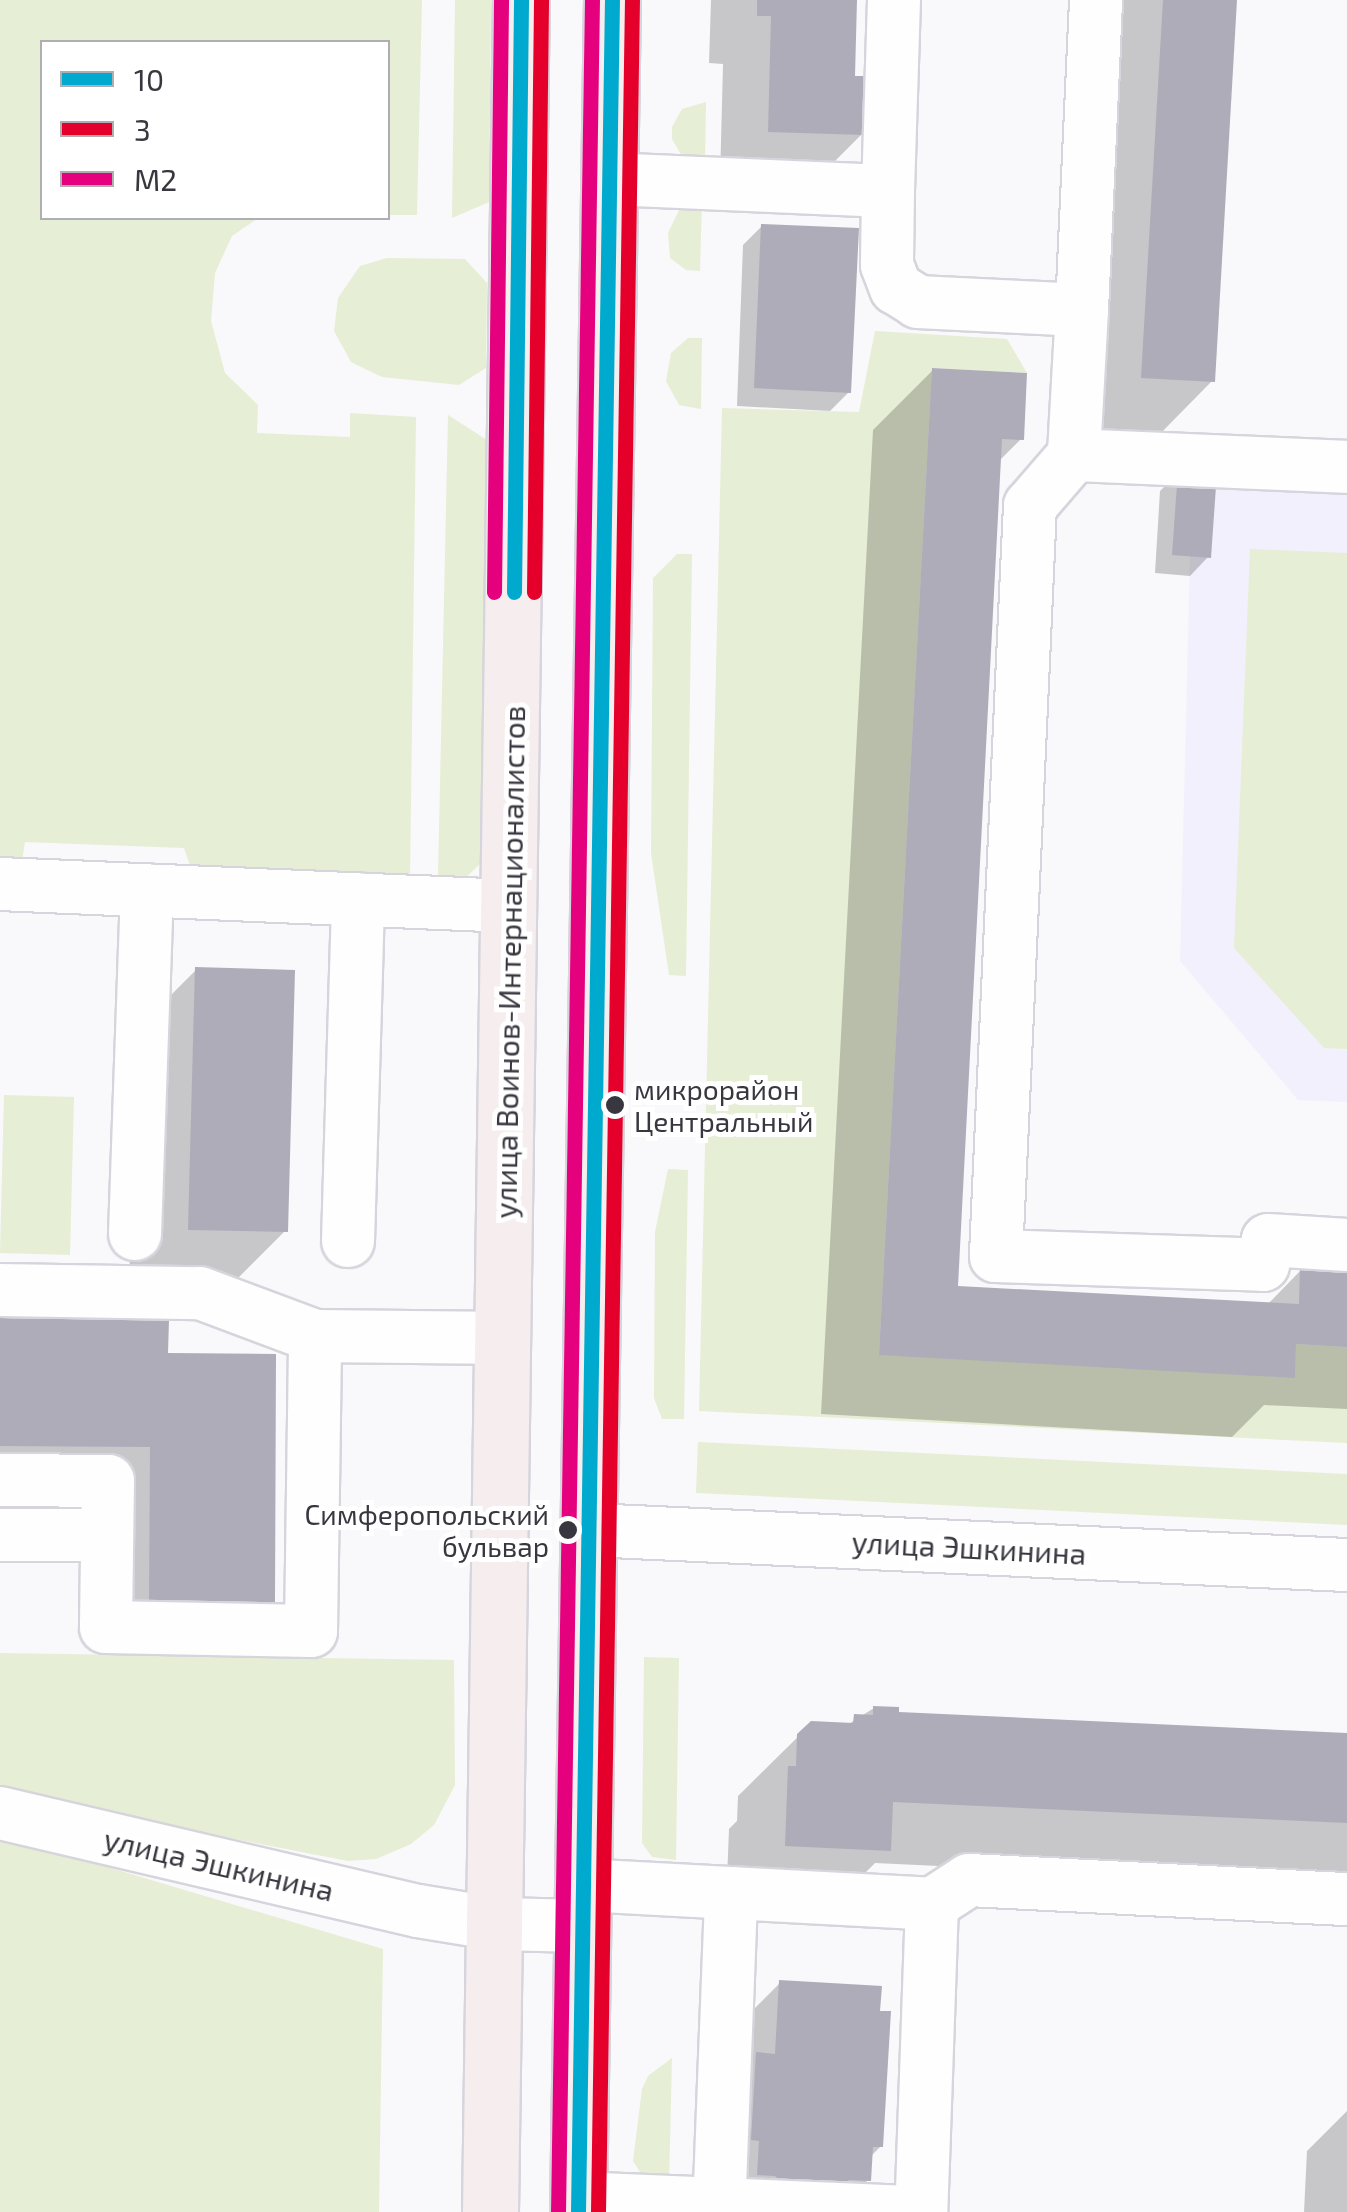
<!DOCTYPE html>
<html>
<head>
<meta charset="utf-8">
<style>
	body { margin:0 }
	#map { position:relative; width:1347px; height:2212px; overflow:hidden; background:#f9f8fb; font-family:"Exo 2",sans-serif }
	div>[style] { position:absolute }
	.built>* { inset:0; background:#f2f0fc }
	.green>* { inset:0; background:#e6eed5 }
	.shadow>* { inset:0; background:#0003 }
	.building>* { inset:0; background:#aeacb8 }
	.roads { filter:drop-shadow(2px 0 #d6d4dc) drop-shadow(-2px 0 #d6d4dc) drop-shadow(0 2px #d6d4dc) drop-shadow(0 -2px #d6d4dc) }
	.minor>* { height:52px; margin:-26px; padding:0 26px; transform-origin:26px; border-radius:26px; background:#fefefe }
	.major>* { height:55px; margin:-27.5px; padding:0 27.5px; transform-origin:27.5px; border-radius:27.5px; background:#f5edee }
	.bus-1>* { height:15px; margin:-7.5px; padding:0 7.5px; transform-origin:7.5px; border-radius:7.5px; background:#00a9ce }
	.bus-2>* { height:15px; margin:-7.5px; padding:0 7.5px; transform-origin:7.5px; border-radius:7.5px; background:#e4002b }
	.bus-3>* { height:15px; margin:-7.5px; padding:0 7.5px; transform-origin:7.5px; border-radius:7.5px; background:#e5007d }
	.dots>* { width:28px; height:28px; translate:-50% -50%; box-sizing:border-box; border:5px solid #fff; border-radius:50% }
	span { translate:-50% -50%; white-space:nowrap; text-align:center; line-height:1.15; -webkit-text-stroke:10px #fff; paint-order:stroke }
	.bus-label { font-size:28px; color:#383740 }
	.left { translate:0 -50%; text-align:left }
	.right { translate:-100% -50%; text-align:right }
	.street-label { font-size:30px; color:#383740 }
	.legend { position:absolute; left:40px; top:40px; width:350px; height:180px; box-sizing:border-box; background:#fff; border:2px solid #afafb3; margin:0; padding:12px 18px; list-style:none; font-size:30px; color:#383740 }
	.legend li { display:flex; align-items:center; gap:20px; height:50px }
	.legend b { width:50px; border:2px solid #afafb3 }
</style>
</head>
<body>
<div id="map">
	<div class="built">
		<i style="clip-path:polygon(1192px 478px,1347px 483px,1347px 1102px,1298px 1100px,1180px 961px)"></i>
	</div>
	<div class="green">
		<i style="clip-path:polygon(0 0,422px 0,417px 215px,388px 215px,388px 42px,42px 42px,42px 218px,258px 218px,232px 236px,215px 273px,211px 321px,225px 373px,258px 405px,257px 433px,350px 437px,350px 413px,416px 417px,410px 880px,194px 877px,184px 848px,25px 842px,22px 861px,0 869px)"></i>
		<i style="clip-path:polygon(455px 0,491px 0,489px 202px,452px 218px)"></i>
		<i style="clip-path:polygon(706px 102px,705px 164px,683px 158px,672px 139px,672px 127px,682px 109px)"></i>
		<i style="clip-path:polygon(702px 201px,700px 271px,686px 270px,670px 258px,668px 233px,680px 208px)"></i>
		<i style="clip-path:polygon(387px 258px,465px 259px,487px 283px,486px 368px,459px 385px,382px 377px,351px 362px,334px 331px,338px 298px,360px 266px)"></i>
		<i style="clip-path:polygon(875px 331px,1007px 339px,1027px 373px,932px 368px,879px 1354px,1295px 1377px,1296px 1344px,1347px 1347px,1347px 1443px,699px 1411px,722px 408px,859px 412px)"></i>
		<i style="clip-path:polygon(688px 338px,702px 338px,701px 409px,679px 405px,666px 381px,671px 353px)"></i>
		<i style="clip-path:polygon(448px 415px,487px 440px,480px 864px,452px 891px,438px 876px)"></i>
		<i style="clip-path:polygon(1250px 549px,1347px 553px,1347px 1049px,1324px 1048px,1234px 948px)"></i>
		<i style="clip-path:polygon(677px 554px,692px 554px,686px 976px,669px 975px,651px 853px,653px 578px)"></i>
		<i style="clip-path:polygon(4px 1095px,74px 1097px,70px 1255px,0 1253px)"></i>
		<i style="clip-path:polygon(668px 1169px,688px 1170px,684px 1419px,662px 1419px,654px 1398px,655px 1232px)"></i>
		<i style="clip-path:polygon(698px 1442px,1347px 1474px,1347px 1525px,696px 1493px)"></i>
		<i style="clip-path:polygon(0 1653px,454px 1660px,455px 1785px,434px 1825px,411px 1844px,376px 1859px,348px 1861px,0 1793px)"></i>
		<i style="clip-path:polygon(644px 1657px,679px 1658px,676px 1860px,652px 1857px,642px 1843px)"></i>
		<i style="clip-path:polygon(0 1835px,383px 1949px,379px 2212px,0 2212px)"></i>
		<i style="clip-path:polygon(672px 2058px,669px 2184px,642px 2175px,633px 2161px,642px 2089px,648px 2076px)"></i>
	</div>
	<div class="shadow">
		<i style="clip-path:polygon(711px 0,855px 0,852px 78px,862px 134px,814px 182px,720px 180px,723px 64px,709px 63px)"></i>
		<i style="clip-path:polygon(1108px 0,1234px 0,1212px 381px,1153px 441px,1083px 437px)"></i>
		<i style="clip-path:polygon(762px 226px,849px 392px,830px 411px,737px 406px,743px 245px)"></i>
		<i style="clip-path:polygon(933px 370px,1021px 439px,998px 462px,955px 1288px,1267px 1305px,1301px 1270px,1347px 1273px,1347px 1409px,1264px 1405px,1232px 1437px,821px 1414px,873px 430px)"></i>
		<i style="clip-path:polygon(1179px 472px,1208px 557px,1190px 576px,1155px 573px,1160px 491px)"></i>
		<i style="clip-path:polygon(196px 970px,285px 1231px,225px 1291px,129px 1289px,136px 1030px)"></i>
		<i style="clip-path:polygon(0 1321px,166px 1356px,272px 1603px,131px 1621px,132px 1465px,0 1464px)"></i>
		<i style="clip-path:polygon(874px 1708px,896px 1714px,1347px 1736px,1347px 1885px,875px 1863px,828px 1910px,726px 1905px,729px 1829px,737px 1821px,738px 1796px,812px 1723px,847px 1725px)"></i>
		<i style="clip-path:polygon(780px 1983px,881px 2146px,870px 2157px,868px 2180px,837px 2212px,692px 2199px,697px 2115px,720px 2043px)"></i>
		<i style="clip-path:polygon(1347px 2111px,1347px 2212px,1304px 2212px,1307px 2151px)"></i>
	</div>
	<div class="building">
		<i style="clip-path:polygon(757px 0,857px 0,855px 76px,867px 76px,865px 135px,768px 132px,771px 16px,757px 16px)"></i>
		<i style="clip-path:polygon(1163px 0,1237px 0,1215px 382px,1141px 378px)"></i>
		<i style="clip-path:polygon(761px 224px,859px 228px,851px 393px,754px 388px)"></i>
		<i style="clip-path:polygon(932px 368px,1027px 373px,1024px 440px,1002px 439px,958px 1286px,1299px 1304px,1300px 1268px,1347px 1270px,1347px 1347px,1296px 1344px,1295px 1378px,879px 1355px)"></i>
		<i style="clip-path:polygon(1178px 470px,1217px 472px,1211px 558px,1172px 555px)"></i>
		<i style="clip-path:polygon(195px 967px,295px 970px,288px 1232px,188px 1230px)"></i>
		<i style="clip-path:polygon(0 1318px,169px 1320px,168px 1353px,276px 1354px,275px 1604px,149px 1603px,150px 1447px,0 1446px)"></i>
		<i style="clip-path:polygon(873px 1706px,899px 1707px,899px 1712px,1347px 1733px,1347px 1823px,893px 1802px,891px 1851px,785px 1846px,788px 1766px,796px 1766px,797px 1734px,811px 1721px,853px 1723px,854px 1714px,873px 1715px)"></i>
		<i style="clip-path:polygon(779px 1980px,882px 1986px,880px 2011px,891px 2011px,883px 2147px,873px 2147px,871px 2181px,849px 2180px,841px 2186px,783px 2183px,775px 2176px,757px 2175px,759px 2141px,751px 2140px,756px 2052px,775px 2054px)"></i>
	</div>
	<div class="roads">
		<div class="minor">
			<i style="left:609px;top:179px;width:279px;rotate:2.5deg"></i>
			<i style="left:888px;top:191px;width:74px;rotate:90.8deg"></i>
			<i style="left:887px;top:265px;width:25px;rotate:69deg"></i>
			<i style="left:896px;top:288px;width:26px;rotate:32deg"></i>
			<i style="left:918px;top:302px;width:164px;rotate:2.8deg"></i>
			<i style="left:1082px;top:310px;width:145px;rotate:93.2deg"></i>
			<i style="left:1074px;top:455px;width:67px;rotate:130.8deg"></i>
			<i style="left:1030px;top:506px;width:751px;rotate:92.6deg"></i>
			<i style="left:996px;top:1256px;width:267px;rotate:1.9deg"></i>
			<i style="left:1263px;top:1265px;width:25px;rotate:-79deg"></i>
			<i style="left:1268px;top:1240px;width:79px;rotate:3.6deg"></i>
			<i style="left:888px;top:191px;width:191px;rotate:-88.2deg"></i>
			<i style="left:1082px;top:310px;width:310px;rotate:-87.4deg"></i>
			<i style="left:1074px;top:455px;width:273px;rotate:2.5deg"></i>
			<i style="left:0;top:884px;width:510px;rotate:2.47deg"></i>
			<i style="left:135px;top:1234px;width:344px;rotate:-88deg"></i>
			<i style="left:348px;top:1241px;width:342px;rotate:-88.3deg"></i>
			<i style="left:0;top:1290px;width:200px;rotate:0.9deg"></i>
			<i style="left:200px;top:1293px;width:123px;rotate:20.5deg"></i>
			<i style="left:315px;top:1336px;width:189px;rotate:0.6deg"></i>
			<i style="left:0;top:1480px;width:108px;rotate:0.5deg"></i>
			<i style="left:108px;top:1481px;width:146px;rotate:90.8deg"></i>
			<i style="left:106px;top:1627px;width:205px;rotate:1.1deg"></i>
			<i style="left:311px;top:1631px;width:295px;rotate:-89.2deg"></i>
			<i style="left:590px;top:1530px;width:758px;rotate:2.65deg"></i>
			<i style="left:0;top:1535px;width:107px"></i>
			<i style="left:0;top:1813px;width:429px;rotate:13.2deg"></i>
			<i style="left:418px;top:1911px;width:80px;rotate:9.3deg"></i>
			<i style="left:497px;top:1924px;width:86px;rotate:1.3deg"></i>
			<i style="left:583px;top:1885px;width:350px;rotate:3.1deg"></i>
			<i style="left:932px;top:1904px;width:308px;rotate:92deg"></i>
			<i style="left:932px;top:1904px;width:44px;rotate:-33deg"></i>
			<i style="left:969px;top:1880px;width:378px;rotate:2.9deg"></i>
			<i style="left:578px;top:2198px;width:341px;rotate:2.4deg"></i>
			<i style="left:719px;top:2212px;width:319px;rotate:-87.8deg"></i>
		</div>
		<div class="major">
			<i style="left:490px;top:2212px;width:2212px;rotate:-89.2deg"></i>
			<i style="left:578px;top:2212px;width:2212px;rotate:-89.12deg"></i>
		</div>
	</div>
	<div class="bus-1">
		<i style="left:514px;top:592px;width:592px;rotate:-89.32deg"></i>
		<i style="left:578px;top:2212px;width:2212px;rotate:-89.12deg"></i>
	</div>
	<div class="bus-2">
		<i style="left:534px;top:592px;width:592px;rotate:-89.32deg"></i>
		<i style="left:598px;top:2212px;width:2212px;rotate:-89.12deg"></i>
	</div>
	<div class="bus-3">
		<i style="left:494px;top:592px;width:592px;rotate:-89.32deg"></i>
		<i style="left:558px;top:2212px;width:2212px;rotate:-89.12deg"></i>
	</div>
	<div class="dots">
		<i style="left:615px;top:1105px;background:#383740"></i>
		<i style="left:568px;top:1530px;background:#383740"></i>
	</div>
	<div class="bus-label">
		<span class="left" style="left:634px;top:1105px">микрорайон<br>Центральный</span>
		<span class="right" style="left:549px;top:1530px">Симферопольский<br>бульвар</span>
	</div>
	<div class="street-label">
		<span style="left:509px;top:962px;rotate:-89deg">улица Воинов-Интернационалистов</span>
		<span style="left:969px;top:1547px;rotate:3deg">улица Эшкинина</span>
		<span style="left:219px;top:1864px;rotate:13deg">улица Эшкинина</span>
	</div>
	<ul class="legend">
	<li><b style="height:12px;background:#00a9ce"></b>10</li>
	<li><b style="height:12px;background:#e4002b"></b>3</li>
	<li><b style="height:12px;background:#e5007d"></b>М2</li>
	</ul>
</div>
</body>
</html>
